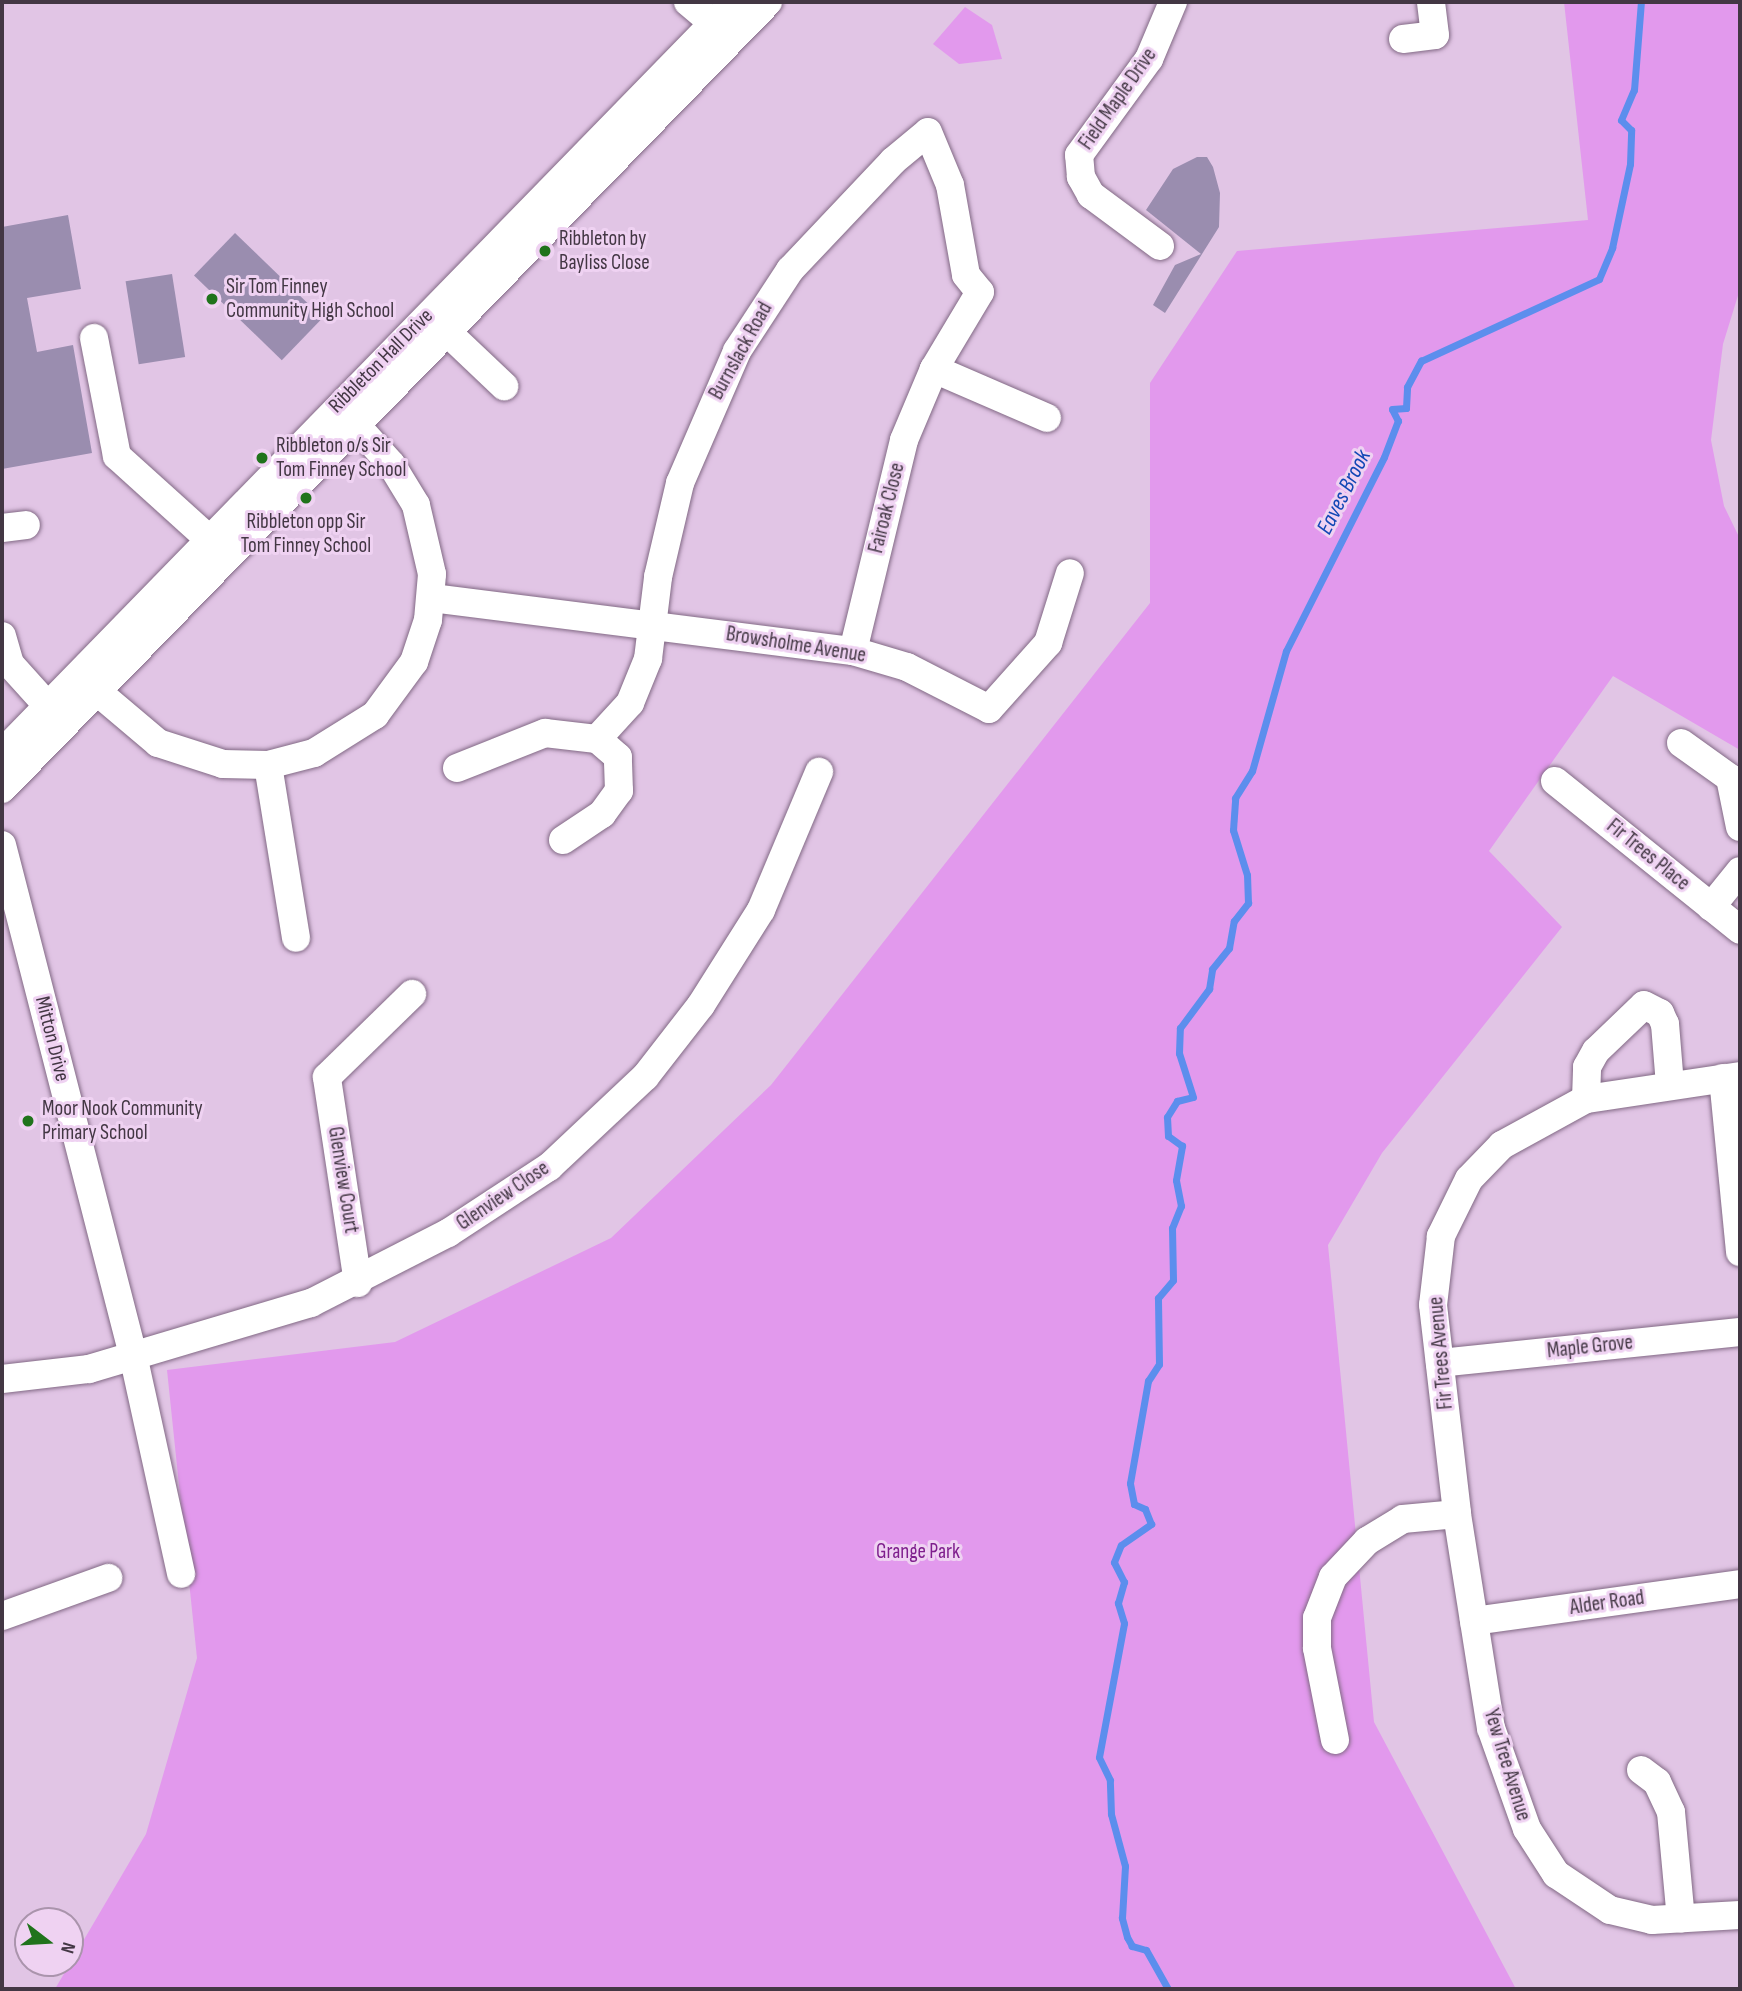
<!DOCTYPE html>
<html>
<head>
<meta charset="utf-8">
<style>
	body { margin:0 }
	#map { position:relative; width:1742px; height:1991px; overflow:hidden; background:#e1c5e5; font-family:"Sofia Sans Condensed",sans-serif }
	div>[style] { position:absolute }
	.green>* { inset:0; background:#e299ed }
	.stream>* { height:7px; margin:-3.5px; padding:0 3.5px; transform-origin:3.5px; border-radius:3.5px; background:#5c8eed }
	.building>* { inset:0; background:#9a8daf; transform-origin:0 0 }
	.roads { filter:drop-shadow(0 0 2px #826985) drop-shadow(0 0 2px #826985) }
	.minor>* { height:28px; margin:-14px; padding:0 14px; transform-origin:14px; border-radius:14px; background:#fff }
	.dots>* { width:19px; height:19px; translate:-50% -50%; box-sizing:border-box; border:4px solid #efd2f2; border-radius:50% }
	span { translate:-50% -50%; white-space:nowrap; text-align:center; line-height:1.15; -webkit-text-stroke:6px #efd2f2; paint-order:stroke }
	.street-label { font-size:21px; color:#433744 }
	.poi-label { font-size:21px; color:#433744 }
	.left { translate:0 -50%; text-align:left }
	.park-label { font-size:21px; color:#7f1f8d }
	.water-label { font-size:23px; color:#1247b5; font-style:italic }
	.frame { position:absolute; inset:0; border:4px solid #433744; pointer-events:none }
	.north { position:absolute; left:14px; top:1907px; width:70px; height:70px; box-sizing:border-box; background:#efd2f2; border:2px solid #aa94ac; border-radius:50%; rotate:107deg; font-size:19px; font-weight:700; line-height:28px; text-align:center; color:#433744 }
	.north::after { content:''; display:block; margin:auto; width:24px; height:32px; background:#20731c; clip-path:polygon(50% 0,100% 100%,50% 72%,0 100%) }
</style>
</head>
<body>
<div id="map">
	<div class="green">
		<div style="clip-path:polygon(1564px 2px,1740px 2px,1740px 289px,1723px 344px,1711px 440px,1724px 506px,1740px 539px,1740px 750px,1613px 676px,1489px 851px,1562px 927px,1382px 1153px,1328px 1245px,1374px 1722px,1516px 1989px,55px 1989px,146px 1834px,197px 1658px,167px 1370px,395px 1342px,611px 1238px,771px 1085px,1150px 603px,1150px 383px,1237px 251px,1588px 220px)"></div>
		<div style="clip-path:polygon(965px 7px,992px 25px,1002px 59px,959px 64px,933px 44px)"></div>
	</div>
	<div class="stream">
		<div style="left:1168px;top:1989px;width:45px;rotate:-119.4deg"></div>
		<div style="left:1146px;top:1950px;width:15px;rotate:-164deg"></div>
		<div style="left:1132px;top:1946px;width:10px;rotate:-119deg"></div>
		<div style="left:1127px;top:1937px;width:20px;rotate:-105deg"></div>
		<div style="left:1122px;top:1918px;width:52px;rotate:-86.7deg"></div>
		<div style="left:1125px;top:1866px;width:54px;rotate:-105.1deg"></div>
		<div style="left:1111px;top:1814px;width:34px;rotate:-92deg"></div>
		<div style="left:1110px;top:1780px;width:25px;rotate:-116deg"></div>
		<div style="left:1099px;top:1757px;width:136px;rotate:-79.4deg"></div>
		<div style="left:1124px;top:1623px;width:21px;rotate:-107deg"></div>
		<div style="left:1118px;top:1603px;width:22px;rotate:-74deg"></div>
		<div style="left:1124px;top:1582px;width:22px;rotate:-117deg"></div>
		<div style="left:1114px;top:1562px;width:18px;rotate:-68deg"></div>
		<div style="left:1121px;top:1545px;width:37px;rotate:-35deg"></div>
		<div style="left:1151px;top:1524px;width:16px;rotate:-112deg"></div>
		<div style="left:1145px;top:1509px;width:12px;rotate:-156deg"></div>
		<div style="left:1134px;top:1504px;width:21px;rotate:-101deg"></div>
		<div style="left:1130px;top:1483px;width:104px;rotate:-80deg"></div>
		<div style="left:1148px;top:1381px;width:20px;rotate:-57deg"></div>
		<div style="left:1159px;top:1364px;width:66px;rotate:-90.9deg"></div>
		<div style="left:1158px;top:1298px;width:23px;rotate:-50deg"></div>
		<div style="left:1173px;top:1280px;width:52px;rotate:-91.1deg"></div>
		<div style="left:1172px;top:1228px;width:24px;rotate:-68deg"></div>
		<div style="left:1181px;top:1206px;width:26px;rotate:-101deg"></div>
		<div style="left:1176px;top:1180px;width:35px;rotate:-80deg"></div>
		<div style="left:1182px;top:1146px;width:17px;rotate:-144deg"></div>
		<div style="left:1168px;top:1136px;width:19px;rotate:-93deg"></div>
		<div style="left:1167px;top:1117px;width:19px;rotate:-58deg"></div>
		<div style="left:1177px;top:1101px;width:16px;rotate:-14deg"></div>
		<div style="left:1193px;top:1097px;width:46px;rotate:-107.7deg"></div>
		<div style="left:1179px;top:1053px;width:25px;rotate:-88deg"></div>
		<div style="left:1180px;top:1028px;width:49px;rotate:-53.4deg"></div>
		<div style="left:1209px;top:989px;width:20px;rotate:-81deg"></div>
		<div style="left:1212px;top:969px;width:27px;rotate:-51deg"></div>
		<div style="left:1229px;top:948px;width:27px;rotate:-80deg"></div>
		<div style="left:1234px;top:921px;width:23px;rotate:-52deg"></div>
		<div style="left:1248px;top:903px;width:28px;rotate:-92deg"></div>
		<div style="left:1247px;top:875px;width:47px;rotate:-107.3deg"></div>
		<div style="left:1233px;top:830px;width:32px;rotate:-86deg"></div>
		<div style="left:1235px;top:798px;width:32px;rotate:-58deg"></div>
		<div style="left:1252px;top:771px;width:125px;rotate:-74.2deg"></div>
		<div style="left:1286px;top:651px;width:217px;rotate:-63.2deg"></div>
		<div style="left:1384px;top:457px;width:39px;rotate:-69deg"></div>
		<div style="left:1398px;top:421px;width:13px;rotate:-117deg"></div>
		<div style="left:1392px;top:409px;width:14px;rotate:-4deg"></div>
		<div style="left:1406px;top:408px;width:21px;rotate:-87deg"></div>
		<div style="left:1407px;top:387px;width:30px;rotate:-62deg"></div>
		<div style="left:1421px;top:361px;width:196px;rotate:-24.7deg"></div>
		<div style="left:1599px;top:279px;width:34px;rotate:-67deg"></div>
		<div style="left:1612px;top:248px;width:86px;rotate:-77.9deg"></div>
		<div style="left:1630px;top:164px;width:34px;rotate:-88deg"></div>
		<div style="left:1631px;top:130px;width:14px;rotate:-135deg"></div>
		<div style="left:1621px;top:120px;width:33px;rotate:-67deg"></div>
		<div style="left:1634px;top:90px;width:88px;rotate:-85.5deg"></div>
	</div>
	<div class="building">
		<div style="clip-path:polygon(1197px 157px,1207px 157px,1213px 167px,1220px 193px,1219px 227px,1165px 313px,1153px 305px,1175px 265px,1201px 254px,1146px 210px,1173px 169px)"></div>
		<div style="clip-path:polygon(68px 215px,81px 289px,27px 298px,37px 352px,73px 345px,92px 453px,2px 469px,2px 227px)"></div>
		<div style="left:235px;top:233px;width:122px;height:59px;rotate:44deg"></div>
		<div style="left:172px;top:274px;width:84px;height:47px;rotate:81deg"></div>
	</div>
	<div class="roads">
		<div class="minor">
			<div style="left:688px;top:2px;width:33px;rotate:40deg"></div>
			<div style="left:1403px;top:39px;width:32px;rotate:-7deg"></div>
			<div style="left:1435px;top:35px;width:33px;rotate:-97deg"></div>
			<div style="left:1160px;top:246px;width:86px;rotate:-143.5deg"></div>
			<div style="left:1091px;top:195px;width:21px;rotate:-119deg"></div>
			<div style="left:1081px;top:177px;width:22px;rotate:-95deg"></div>
			<div style="left:1079px;top:155px;width:119px;rotate:-53.9deg"></div>
			<div style="left:1149px;top:59px;width:62px;rotate:-67.2deg"></div>
			<div style="left:447px;top:332px;width:79px;rotate:43.5deg"></div>
			<div style="left:94px;top:338px;width:120px;rotate:79deg"></div>
			<div style="left:117px;top:456px;width:140px;rotate:42.1deg"></div>
			<div style="left:2px;top:528px;width:24px;rotate:-7deg"></div>
			<div style="left:432px;top:598px;width:424px;rotate:7.2deg"></div>
			<div style="left:853px;top:651px;width:56px;rotate:16.5deg"></div>
			<div style="left:907px;top:667px;width:92px;rotate:27.1deg"></div>
			<div style="left:989px;top:709px;width:89px;rotate:-48.2deg"></div>
			<div style="left:1048px;top:643px;width:73px;rotate:-72.6deg"></div>
			<div style="left:2px;top:636px;width:29px;rotate:74deg"></div>
			<div style="left:10px;top:664px;width:55px;rotate:47.9deg"></div>
			<div style="left:853px;top:651px;width:217px;rotate:-76.4deg"></div>
			<div style="left:904px;top:440px;width:77px;rotate:-67.1deg"></div>
			<div style="left:934px;top:369px;width:123px;rotate:23.4deg"></div>
			<div style="left:87px;top:683px;width:93px;rotate:40.2deg"></div>
			<div style="left:158px;top:743px;width:68px;rotate:17.9deg"></div>
			<div style="left:223px;top:764px;width:45px;rotate:1.3deg"></div>
			<div style="left:268px;top:765px;width:48px;rotate:-14.6deg"></div>
			<div style="left:314px;top:753px;width:72px;rotate:-31.9deg"></div>
			<div style="left:375px;top:715px;width:66px;rotate:-53.7deg"></div>
			<div style="left:414px;top:662px;width:44px;rotate:-71.6deg"></div>
			<div style="left:428px;top:620px;width:46px;rotate:-85deg"></div>
			<div style="left:432px;top:574px;width:71px;rotate:-103.1deg"></div>
			<div style="left:416px;top:505px;width:48px;rotate:-121.4deg"></div>
			<div style="left:391px;top:464px;width:66px;rotate:-131.9deg"></div>
			<div style="left:1681px;top:743px;width:60px;rotate:35.5deg"></div>
			<div style="left:1730px;top:778px;width:50px;rotate:78.5deg"></div>
			<div style="left:2px;top:753px;width:1049px;rotate:-45.73deg"></div>
			<div style="left:268px;top:765px;width:175px;rotate:80.8deg"></div>
			<div style="left:457px;top:768px;width:95px;rotate:-21.7deg"></div>
			<div style="left:545px;top:733px;width:52px;rotate:6.6deg"></div>
			<div style="left:1555px;top:781px;width:238px;rotate:38.8deg"></div>
			<div style="left:2px;top:789px;width:1098px;rotate:-45.77deg"></div>
			<div style="left:563px;top:840px;width:47px;rotate:-33.7deg"></div>
			<div style="left:602px;top:814px;width:29px;rotate:-54deg"></div>
			<div style="left:619px;top:791px;width:34px;rotate:-92deg"></div>
			<div style="left:618px;top:757px;width:28px;rotate:-139deg"></div>
			<div style="left:597px;top:739px;width:49px;rotate:-47.5deg"></div>
			<div style="left:630px;top:703px;width:48px;rotate:-67.8deg"></div>
			<div style="left:648px;top:659px;width:83px;rotate:-83deg"></div>
			<div style="left:658px;top:577px;width:97px;rotate:-76.8deg"></div>
			<div style="left:680px;top:483px;width:144px;rotate:-66.6deg"></div>
			<div style="left:737px;top:351px;width:97px;rotate:-56.8deg"></div>
			<div style="left:790px;top:270px;width:150px;rotate:-46.6deg"></div>
			<div style="left:893px;top:161px;width:45px;rotate:-39.6deg"></div>
			<div style="left:928px;top:132px;width:57px;rotate:67.5deg"></div>
			<div style="left:950px;top:185px;width:91px;rotate:79.9deg"></div>
			<div style="left:966px;top:275px;width:22px;rotate:51deg"></div>
			<div style="left:980px;top:292px;width:90px;rotate:120.9deg"></div>
			<div style="left:2px;top:845px;width:527px;rotate:75.59deg"></div>
			<div style="left:133px;top:1355px;width:224px;rotate:77.6deg"></div>
			<div style="left:1711px;top:907px;width:46px;rotate:-51.1deg"></div>
			<div style="left:1740px;top:1076px;width:156px;rotate:171.5deg"></div>
			<div style="left:1586px;top:1099px;width:96px;rotate:151.3deg"></div>
			<div style="left:1502px;top:1145px;width:47px;rotate:134.1deg"></div>
			<div style="left:1469px;top:1179px;width:64px;rotate:116.2deg"></div>
			<div style="left:1441px;top:1236px;width:69px;rotate:96.6deg"></div>
			<div style="left:1433px;top:1305px;width:210px;rotate:83.4deg"></div>
			<div style="left:1457px;top:1514px;width:217px;rotate:81deg"></div>
			<div style="left:1491px;top:1728px;width:107px;rotate:70.4deg"></div>
			<div style="left:1527px;top:1829px;width:54px;rotate:57.2deg"></div>
			<div style="left:1556px;top:1874px;width:65px;rotate:33.7deg"></div>
			<div style="left:1610px;top:1910px;width:43px;rotate:13.4deg"></div>
			<div style="left:1652px;top:1920px;width:88px;rotate:-3.3deg"></div>
			<div style="left:1723px;top:1078px;width:175px;rotate:84.4deg"></div>
			<div style="left:1586px;top:1099px;width:32px;rotate:-88deg"></div>
			<div style="left:1587px;top:1067px;width:18px;rotate:-61deg"></div>
			<div style="left:1596px;top:1051px;width:66px;rotate:-43.8deg"></div>
			<div style="left:1644px;top:1005px;width:18px;rotate:27deg"></div>
			<div style="left:1660px;top:1013px;width:12px;rotate:66deg"></div>
			<div style="left:1665px;top:1024px;width:61px;rotate:85.3deg"></div>
			<div style="left:358px;top:1283px;width:208px;rotate:-98.6deg"></div>
			<div style="left:327px;top:1077px;width:119px;rotate:-44.3deg"></div>
			<div style="left:1440px;top:1363px;width:302px;rotate:-5.9deg"></div>
			<div style="left:2px;top:1379px;width:88px;rotate:-6.6deg"></div>
			<div style="left:89px;top:1369px;width:232px;rotate:-16.6deg"></div>
			<div style="left:311px;top:1303px;width:154px;rotate:-27.1deg"></div>
			<div style="left:448px;top:1233px;width:121px;rotate:-33.2deg"></div>
			<div style="left:549px;top:1167px;width:132px;rotate:-43.2deg"></div>
			<div style="left:645px;top:1077px;width:91px;rotate:-52.1deg"></div>
			<div style="left:701px;top:1005px;width:112px;rotate:-57.7deg"></div>
			<div style="left:761px;top:910px;width:150px;rotate:-67.2deg"></div>
			<div style="left:2px;top:1616px;width:113px;rotate:-19.7deg"></div>
			<div style="left:1474px;top:1621px;width:269px;rotate:-7.9deg"></div>
			<div style="left:1335px;top:1740px;width:94px;rotate:-101.1deg"></div>
			<div style="left:1317px;top:1648px;width:30px;rotate:-90deg"></div>
			<div style="left:1317px;top:1618px;width:44px;rotate:-68.7deg"></div>
			<div style="left:1333px;top:1577px;width:50px;rotate:-46.6deg"></div>
			<div style="left:1367px;top:1541px;width:42px;rotate:-31.4deg"></div>
			<div style="left:1403px;top:1519px;width:54px;rotate:-5.3deg"></div>
			<div style="left:1641px;top:1770px;width:20px;rotate:37deg"></div>
			<div style="left:1657px;top:1782px;width:33px;rotate:65deg"></div>
			<div style="left:1671px;top:1812px;width:107px;rotate:84.7deg"></div>
		</div>
	</div>
	<div class="dots">
		<div style="left:545px;top:251px;background:#20731c"></div>
		<div style="left:212px;top:299px;background:#20731c"></div>
		<div style="left:262px;top:458px;background:#20731c"></div>
		<div style="left:306px;top:498px;background:#20731c"></div>
		<div style="left:28px;top:1121px;background:#20731c"></div>
	</div>
	<div class="street-label">
		<span style="left:1118px;top:99px;rotate:-55deg">Field Maple Drive</span>
		<span style="left:741px;top:351px;rotate:-61deg">Burnslack Road</span>
		<span style="left:381px;top:361px;rotate:-45deg">Ribbleton Hall Drive</span>
		<span style="left:887px;top:508px;rotate:-76deg">Fairoak Close</span>
		<span style="left:796px;top:645px;rotate:9deg">Browsholme Avenue</span>
		<span style="left:1648px;top:855px;rotate:39deg">Fir Trees Place</span>
		<span style="left:52px;top:1039px;rotate:76deg">Mitton Drive</span>
		<span style="left:343px;top:1180px;rotate:81deg">Glenview Court</span>
		<span style="left:503px;top:1196px;rotate:-34deg">Glenview Close</span>
		<span style="left:1590px;top:1347px;rotate:-6deg">Maple Grove</span>
		<span style="left:1441px;top:1353px;rotate:-95deg">Fir Trees Avenue</span>
		<span style="left:1607px;top:1603px;rotate:-8deg">Alder Road</span>
		<span style="left:1507px;top:1765px;rotate:73deg">Yew Tree Avenue</span>
	</div>
	<div class="poi-label">
		<span class="left" style="left:559px;top:251px">Ribbleton by<br>Bayliss Close</span>
		<span class="left" style="left:226px;top:299px">Sir Tom Finney<br>Community High School</span>
		<span class="left" style="left:276px;top:458px">Ribbleton o/s Sir<br>Tom Finney School</span>
		<span style="left:306px;top:534px">Ribbleton opp Sir<br>Tom Finney School</span>
		<span class="left" style="left:42px;top:1121px">Moor Nook Community<br>Primary School</span>
	</div>
	<div class="park-label">
		<span style="left:918px;top:1552px">Grange Park</span>
	</div>
	<div class="water-label">
		<span style="left:1344px;top:492px;rotate:-63deg">Eaves Brook</span>
	</div>
	<div class="frame"></div>
	<div class="north">N</div>
</div>
</body>
</html>
